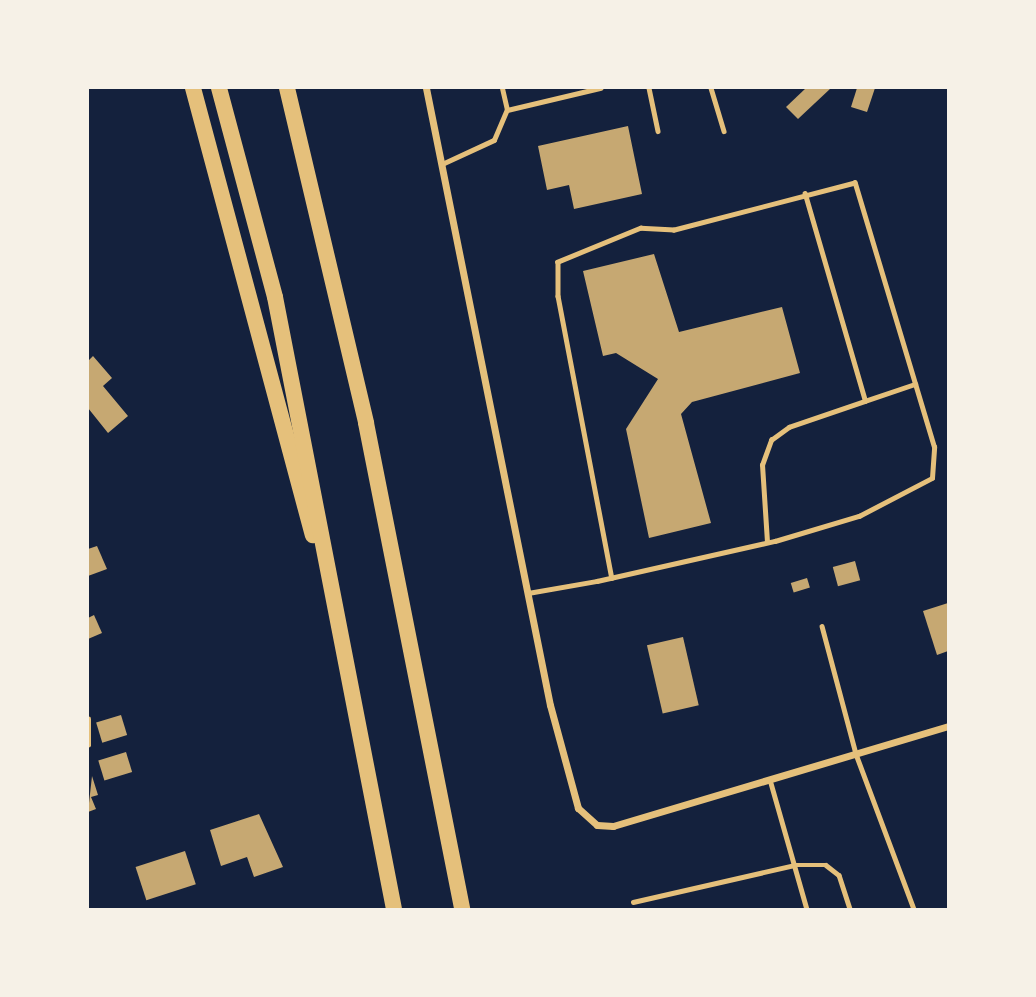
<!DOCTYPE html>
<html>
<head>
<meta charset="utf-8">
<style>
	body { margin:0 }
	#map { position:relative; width:1036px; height:997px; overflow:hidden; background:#14213d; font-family:"Exo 2",sans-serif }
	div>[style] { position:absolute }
	.building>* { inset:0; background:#c6a872; transform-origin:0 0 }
	.service>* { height:4.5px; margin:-2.25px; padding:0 2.25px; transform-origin:2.25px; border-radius:2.25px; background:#e5c07b }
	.minor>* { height:7px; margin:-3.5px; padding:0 3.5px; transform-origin:3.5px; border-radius:3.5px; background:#e5c07b }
	.motorway>* { height:16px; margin:-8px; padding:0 8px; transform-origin:8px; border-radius:8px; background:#e5c07b }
	span { translate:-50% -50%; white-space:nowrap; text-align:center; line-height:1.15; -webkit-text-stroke:7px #f6f1e7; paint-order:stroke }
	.frame { position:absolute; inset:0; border:89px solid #f6f1e7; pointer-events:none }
</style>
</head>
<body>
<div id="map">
	<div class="building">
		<div style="clip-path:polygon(806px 88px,831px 88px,798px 119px,786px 107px)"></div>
		<div style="clip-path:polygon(857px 88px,875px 88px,867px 112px,851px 107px)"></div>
		<div style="clip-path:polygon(628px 126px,642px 194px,574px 209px,569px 185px,547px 190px,538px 146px)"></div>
		<div style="clip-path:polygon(654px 254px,679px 332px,782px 307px,800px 373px,692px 402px,681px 414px,711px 523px,649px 538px,626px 429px,658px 379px,616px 353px,603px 356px,583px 271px)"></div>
		<div style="clip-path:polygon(93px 356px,112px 378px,103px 386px,128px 416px,108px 433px,88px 408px,88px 361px)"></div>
		<div style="clip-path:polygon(97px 546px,107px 569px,88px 576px,88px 549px)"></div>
		<div style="left:855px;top:561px;width:20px;height:23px;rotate:75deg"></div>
		<div style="left:807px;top:578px;width:10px;height:17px;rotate:73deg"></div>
		<div style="clip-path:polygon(948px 603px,948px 651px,937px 655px,923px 611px)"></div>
		<div style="clip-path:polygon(94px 615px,102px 633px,88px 639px,88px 618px)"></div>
		<div style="left:683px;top:637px;width:70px;height:37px;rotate:77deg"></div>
		<div style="left:121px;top:715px;width:21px;height:26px;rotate:73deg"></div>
		<div style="left:126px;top:752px;width:21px;height:29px;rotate:73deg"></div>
		<div style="clip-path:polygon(92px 776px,98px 795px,91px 797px,96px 809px,88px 812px)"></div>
		<div style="clip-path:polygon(259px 814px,283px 867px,254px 877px,247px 857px,221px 866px,210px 830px)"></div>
		<div style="left:185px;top:851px;width:35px;height:52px;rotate:72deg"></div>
	</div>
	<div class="service">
		<div style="left:649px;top:88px;width:44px;rotate:78.2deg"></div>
		<div style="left:711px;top:88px;width:45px;rotate:73.2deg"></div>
		<div style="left:507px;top:110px;width:96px;rotate:-13.3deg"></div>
		<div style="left:442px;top:164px;width:57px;rotate:-24.8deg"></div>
		<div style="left:494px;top:140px;width:33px;rotate:-67deg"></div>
		<div style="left:507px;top:110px;width:23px;rotate:-103deg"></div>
		<div style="left:865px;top:401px;width:53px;rotate:-18.8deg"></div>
		<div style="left:767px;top:542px;width:77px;rotate:-93.7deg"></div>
		<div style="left:762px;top:465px;width:27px;rotate:-70deg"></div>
		<div style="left:771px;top:440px;width:22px;rotate:-36deg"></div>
		<div style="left:789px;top:427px;width:80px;rotate:-18.9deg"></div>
		<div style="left:865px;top:401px;width:216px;rotate:-106.2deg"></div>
		<div style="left:528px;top:593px;width:70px;rotate:-9.9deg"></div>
		<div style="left:597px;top:581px;width:182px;rotate:-12.7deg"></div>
		<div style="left:775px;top:541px;width:88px;rotate:-16.6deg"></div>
		<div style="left:859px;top:516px;width:82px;rotate:-27.5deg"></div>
		<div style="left:932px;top:478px;width:31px;rotate:-86deg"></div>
		<div style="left:934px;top:447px;width:276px;rotate:-106.7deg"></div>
		<div style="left:855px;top:183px;width:187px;rotate:165.4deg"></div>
		<div style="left:674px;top:230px;width:33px;rotate:-177deg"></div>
		<div style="left:641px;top:228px;width:90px;rotate:157.7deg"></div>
		<div style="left:558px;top:262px;width:34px;rotate:90deg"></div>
		<div style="left:558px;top:296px;width:287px;rotate:79.2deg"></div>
		<div style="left:822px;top:626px;width:132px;rotate:75.1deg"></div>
		<div style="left:856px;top:754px;width:165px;rotate:69.5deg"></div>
		<div style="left:88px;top:745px;width:26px;rotate:-90deg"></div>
		<div style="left:771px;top:783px;width:131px;rotate:74.1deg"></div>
		<div style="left:633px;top:902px;width:166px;rotate:-12.9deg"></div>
		<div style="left:795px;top:865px;width:31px"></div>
		<div style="left:826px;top:865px;width:16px;rotate:38deg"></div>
		<div style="left:839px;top:875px;width:36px;rotate:72deg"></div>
	</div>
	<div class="minor">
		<div style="left:426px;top:88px;width:629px;rotate:78.64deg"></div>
		<div style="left:550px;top:705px;width:107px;rotate:74.8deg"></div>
		<div style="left:578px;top:808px;width:25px;rotate:42deg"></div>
		<div style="left:597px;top:825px;width:16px;rotate:4deg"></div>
		<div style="left:613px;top:826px;width:350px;rotate:-16.6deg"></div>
	</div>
	<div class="motorway">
		<div style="left:193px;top:88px;width:463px;rotate:75deg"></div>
		<div style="left:219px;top:88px;width:216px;rotate:75deg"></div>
		<div style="left:275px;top:297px;width:623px;rotate:79deg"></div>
		<div style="left:287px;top:88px;width:344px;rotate:76.7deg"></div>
		<div style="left:366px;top:423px;width:495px;rotate:78.8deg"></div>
	</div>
	<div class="frame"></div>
</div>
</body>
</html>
